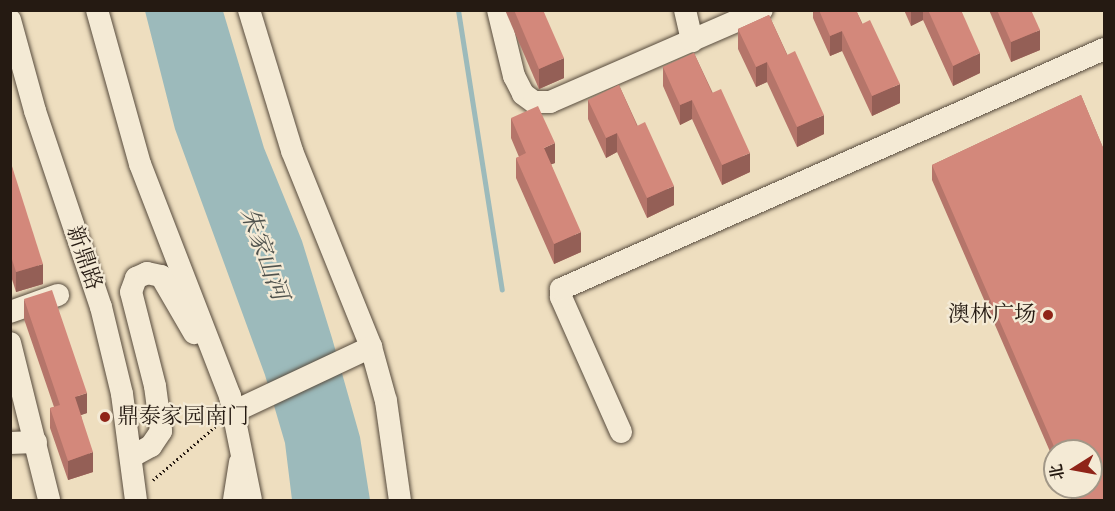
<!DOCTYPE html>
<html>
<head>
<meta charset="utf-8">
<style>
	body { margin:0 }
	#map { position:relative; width:1115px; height:511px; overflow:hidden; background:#eedebf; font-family:"IM FELL French Canon","Noto Serif SC",serif }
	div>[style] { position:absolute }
	.water>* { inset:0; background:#9cbabb }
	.stream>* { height:5px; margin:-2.5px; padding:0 2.5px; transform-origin:2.5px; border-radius:2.5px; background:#9cbabb }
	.path>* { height:3px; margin-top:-1.5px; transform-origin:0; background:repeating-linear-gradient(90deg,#251a12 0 1.5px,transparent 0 4.5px) }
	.roads { filter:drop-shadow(0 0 2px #574b3d) drop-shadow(0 0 2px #574b3d) }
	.minor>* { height:22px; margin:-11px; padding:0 11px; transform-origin:11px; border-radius:11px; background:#f4ead5 }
	.wall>* { inset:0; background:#b5756a }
	.shaded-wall>* { inset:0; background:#945f56 }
	.building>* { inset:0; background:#d3887b }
	.dots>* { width:16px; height:16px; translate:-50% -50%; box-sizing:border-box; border:3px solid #f4ead5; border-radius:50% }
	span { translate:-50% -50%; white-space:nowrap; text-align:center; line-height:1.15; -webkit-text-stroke:4.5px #f4ead5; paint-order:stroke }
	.street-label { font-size:22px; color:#251a12 }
	.poi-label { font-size:22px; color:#251a12 }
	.right { translate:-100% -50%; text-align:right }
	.left { translate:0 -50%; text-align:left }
	.water-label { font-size:24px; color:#4f524d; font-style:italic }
	.frame { position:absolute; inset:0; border:12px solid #251a12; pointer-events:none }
	.north { position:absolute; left:1043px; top:439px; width:60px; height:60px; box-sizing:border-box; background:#f4ead5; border:2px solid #a19787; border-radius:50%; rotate:259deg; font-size:16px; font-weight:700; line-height:24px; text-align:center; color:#251a12 }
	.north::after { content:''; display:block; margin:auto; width:21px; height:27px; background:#8f2418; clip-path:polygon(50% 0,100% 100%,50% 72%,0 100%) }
</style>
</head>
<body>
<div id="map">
	<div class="water">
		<div style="clip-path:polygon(145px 11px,223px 11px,264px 148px,302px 241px,332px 338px,360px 437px,370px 500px,292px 500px,285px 443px,265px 375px,175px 129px)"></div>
	</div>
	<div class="stream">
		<div style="left:458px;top:10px;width:283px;rotate:81.1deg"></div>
	</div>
	<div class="path">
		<div style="left:153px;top:480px;width:83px;rotate:-40.6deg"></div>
	</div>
	<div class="roads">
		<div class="minor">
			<div style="left:97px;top:10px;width:160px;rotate:74.4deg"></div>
			<div style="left:140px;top:164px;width:249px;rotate:68.8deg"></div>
			<div style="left:230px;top:396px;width:106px;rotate:78.6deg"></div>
			<div style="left:249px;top:10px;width:147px;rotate:73deg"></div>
			<div style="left:292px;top:151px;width:211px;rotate:68deg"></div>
			<div style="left:371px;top:347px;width:56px;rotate:74.5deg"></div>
			<div style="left:386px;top:401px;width:100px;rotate:82deg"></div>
			<div style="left:498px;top:10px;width:68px;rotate:76.4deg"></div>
			<div style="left:514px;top:76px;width:20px;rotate:63deg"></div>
			<div style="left:523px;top:94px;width:14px;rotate:36deg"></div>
			<div style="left:534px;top:102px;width:16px"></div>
			<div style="left:550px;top:102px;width:231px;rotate:-23.5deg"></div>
			<div style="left:685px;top:10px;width:32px;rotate:77deg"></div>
			<div style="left:10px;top:20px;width:94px;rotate:74.6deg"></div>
			<div style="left:35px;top:111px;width:207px;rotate:71.4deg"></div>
			<div style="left:101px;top:307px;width:89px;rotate:76.4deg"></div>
			<div style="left:122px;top:394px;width:107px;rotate:82.5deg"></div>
			<div style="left:10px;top:312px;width:51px;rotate:-19.5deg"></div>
			<div style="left:10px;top:343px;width:162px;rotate:76deg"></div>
			<div style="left:233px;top:412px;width:153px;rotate:-25.2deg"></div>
			<div style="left:621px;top:432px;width:148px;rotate:-114deg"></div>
			<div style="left:561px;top:297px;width:8px;rotate:-90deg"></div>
			<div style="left:561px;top:289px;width:594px;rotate:-23.84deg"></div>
			<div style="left:10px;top:443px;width:26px;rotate:-2deg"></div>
			<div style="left:131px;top:457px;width:23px;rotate:-29deg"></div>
			<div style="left:151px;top:446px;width:18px;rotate:-56deg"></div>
			<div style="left:161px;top:431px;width:45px;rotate:-97.6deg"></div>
			<div style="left:155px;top:386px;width:97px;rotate:-104.3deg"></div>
			<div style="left:131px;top:292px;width:15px;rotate:-70deg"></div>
			<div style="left:136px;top:278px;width:12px;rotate:-24deg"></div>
			<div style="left:147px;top:273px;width:14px;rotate:12deg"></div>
			<div style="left:161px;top:276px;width:66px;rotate:59.9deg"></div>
			<div style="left:234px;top:500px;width:38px;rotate:-81deg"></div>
		</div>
	</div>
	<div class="wall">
		<div style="clip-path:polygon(505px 10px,543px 10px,564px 78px,539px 89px)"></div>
		<div style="clip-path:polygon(813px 10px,856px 10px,900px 103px,872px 116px,842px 51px,830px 56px,813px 18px)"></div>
		<div style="clip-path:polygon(904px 10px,961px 10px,980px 73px,953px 86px,923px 20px,911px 26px)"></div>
		<div style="clip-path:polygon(989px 10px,1031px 10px,1040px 50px,1011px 62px)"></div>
		<div style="clip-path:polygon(769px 15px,824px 134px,797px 147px,767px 82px,756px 87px,738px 49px,738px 29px)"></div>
		<div style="clip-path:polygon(694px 53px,750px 172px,722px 185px,692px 119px,680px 125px,663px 86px,663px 67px)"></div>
		<div style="clip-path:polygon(619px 85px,674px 205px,647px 218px,617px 152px,606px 158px,588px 119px,588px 100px)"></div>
		<div style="clip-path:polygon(1081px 95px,1104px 150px,1104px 501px,1072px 501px,1066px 487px,1091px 487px,1091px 451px,1055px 451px,1055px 463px,932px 180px,932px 165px)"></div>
		<div style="clip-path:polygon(511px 118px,555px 163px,551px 164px,581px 252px,554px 264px,516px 178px,516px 158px,519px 157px,511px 138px)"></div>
		<div style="clip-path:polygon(10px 160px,43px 284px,16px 292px,10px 273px)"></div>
		<div style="clip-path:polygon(24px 299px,87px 413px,81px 415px,93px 472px,68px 480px,50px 428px,50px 408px,54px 407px,24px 319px)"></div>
	</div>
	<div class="shaded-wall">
		<div style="clip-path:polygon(911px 10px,923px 10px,923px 20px,911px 26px)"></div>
		<div style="clip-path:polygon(1040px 30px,1040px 50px,1011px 62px,1011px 42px)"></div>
		<div style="clip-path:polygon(842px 31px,842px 51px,830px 56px,830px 36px)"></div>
		<div style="clip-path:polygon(980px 53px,980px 73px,953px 86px,953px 66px)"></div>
		<div style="clip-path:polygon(564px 58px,564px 78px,539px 89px,539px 69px)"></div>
		<div style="clip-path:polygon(767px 62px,767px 82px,756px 87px,756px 67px)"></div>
		<div style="clip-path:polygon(900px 84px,900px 103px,872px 116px,872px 96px)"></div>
		<div style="clip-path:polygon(692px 100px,692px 119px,680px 125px,680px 105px)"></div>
		<div style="clip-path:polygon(824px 115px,824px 134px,797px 147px,797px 127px)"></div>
		<div style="clip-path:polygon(617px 133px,617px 152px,606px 158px,606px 138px)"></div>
		<div style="clip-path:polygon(555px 143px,555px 163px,544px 167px,544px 148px)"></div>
		<div style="clip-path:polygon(750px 153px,750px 172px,722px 185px,722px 165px)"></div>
		<div style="clip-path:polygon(674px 186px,674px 205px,647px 218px,647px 198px)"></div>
		<div style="clip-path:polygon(581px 232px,581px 252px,554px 264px,554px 244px)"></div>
		<div style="clip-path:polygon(43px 264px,43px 284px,16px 292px,16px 272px)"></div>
		<div style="clip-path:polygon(87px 393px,87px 413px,75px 417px,75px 397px)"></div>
		<div style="clip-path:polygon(93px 452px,93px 472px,68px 480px,68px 461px)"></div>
	</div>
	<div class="building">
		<div style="clip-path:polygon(514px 10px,543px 10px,564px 58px,539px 69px)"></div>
		<div style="clip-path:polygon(819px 10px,856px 10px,862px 24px,870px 20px,900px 84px,872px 96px,842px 31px,830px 36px)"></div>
		<div style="clip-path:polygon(928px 10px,961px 10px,980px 53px,953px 66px)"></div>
		<div style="clip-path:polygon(997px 10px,1031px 10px,1040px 30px,1011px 42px)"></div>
		<div style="clip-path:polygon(769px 15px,787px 55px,795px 51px,824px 115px,797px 127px,767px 62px,756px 67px,738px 29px)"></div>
		<div style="clip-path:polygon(694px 53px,712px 93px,721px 89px,750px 153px,722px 165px,692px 100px,680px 105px,663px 67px)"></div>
		<div style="clip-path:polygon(619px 85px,637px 126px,645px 122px,674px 186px,647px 198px,617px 133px,606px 138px,588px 100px)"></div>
		<div style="clip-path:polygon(1081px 95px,1104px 150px,1104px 501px,1078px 501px,1072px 487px,1091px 487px,1091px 451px,1056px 451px,932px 165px)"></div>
		<div style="clip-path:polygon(538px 106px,555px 143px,544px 148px,581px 232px,554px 244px,516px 158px,526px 153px,511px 118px)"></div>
		<div style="clip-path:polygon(10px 160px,43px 264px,16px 272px,10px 253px)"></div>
		<div style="clip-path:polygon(52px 290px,87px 393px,75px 397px,93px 452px,68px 461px,50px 408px,60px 405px,24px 299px)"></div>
	</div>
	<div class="dots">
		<div style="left:1048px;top:315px;background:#8f2418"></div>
		<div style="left:105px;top:417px;background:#8f2418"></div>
	</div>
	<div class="street-label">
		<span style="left:84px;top:258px;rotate:71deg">新鼎路</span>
	</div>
	<div class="poi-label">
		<span class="right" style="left:1036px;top:315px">澳林广场</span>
		<span class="left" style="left:117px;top:417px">鼎泰家园南门</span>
	</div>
	<div class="water-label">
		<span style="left:264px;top:254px;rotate:70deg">朱家山河</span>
	</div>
	<div class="frame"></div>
	<div class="north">北</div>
</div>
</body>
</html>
